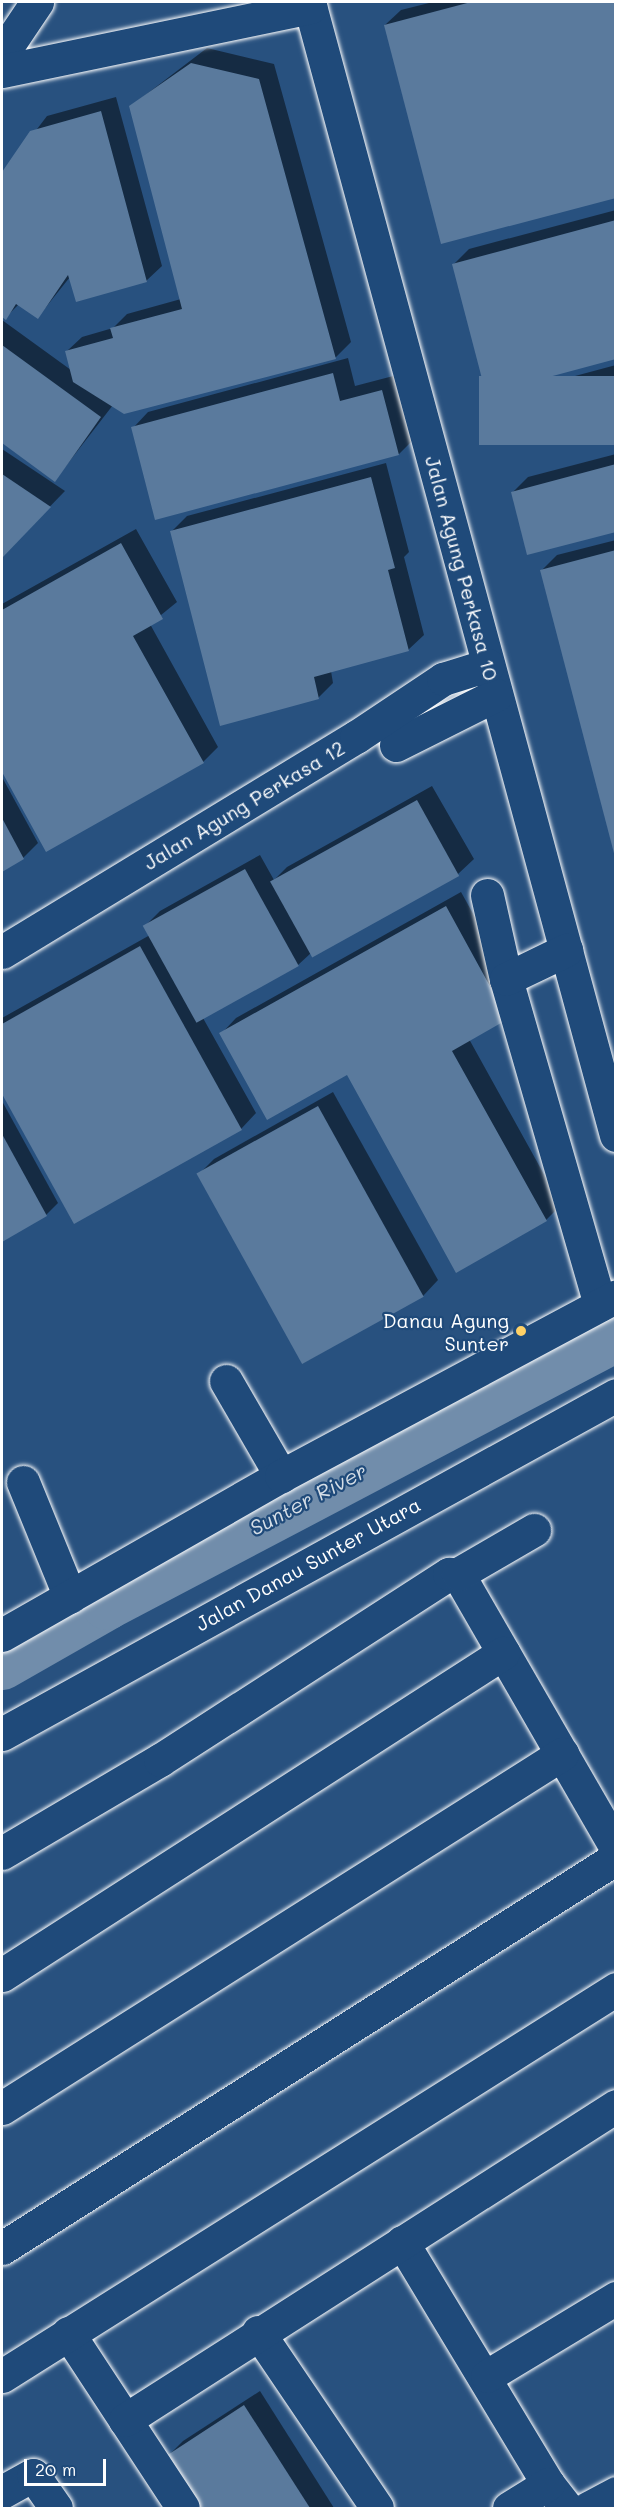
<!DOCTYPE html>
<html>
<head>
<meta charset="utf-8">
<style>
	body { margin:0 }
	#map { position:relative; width:617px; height:2510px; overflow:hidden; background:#28517f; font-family:Mali,sans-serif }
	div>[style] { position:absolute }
	.shadow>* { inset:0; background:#0007 }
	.river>* { height:50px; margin:-25px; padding:0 25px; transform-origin:25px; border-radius:25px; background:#718dab }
	.building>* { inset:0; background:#5a7a9d; transform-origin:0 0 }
	.roads { filter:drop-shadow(0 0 2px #fff) drop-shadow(0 0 2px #fff) }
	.minor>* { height:33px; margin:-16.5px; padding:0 16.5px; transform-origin:16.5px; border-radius:16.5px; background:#1f4a7a }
	.major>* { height:33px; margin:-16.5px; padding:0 16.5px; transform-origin:16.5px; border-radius:16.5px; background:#1f4a7a }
	.dots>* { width:16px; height:16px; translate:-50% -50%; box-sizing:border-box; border:3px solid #1f4a7a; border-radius:50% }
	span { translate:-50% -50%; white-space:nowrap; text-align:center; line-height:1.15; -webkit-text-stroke:4.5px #1f4a7a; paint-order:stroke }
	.street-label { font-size:20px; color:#fff }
	.poi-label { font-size:20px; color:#fff }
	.right { translate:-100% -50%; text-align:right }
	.water-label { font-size:21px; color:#d4dde6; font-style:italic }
	.frame { position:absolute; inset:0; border:3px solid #fff; pointer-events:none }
	.scale { position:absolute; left:24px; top:2459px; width:82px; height:27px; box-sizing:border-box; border:3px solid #fff; border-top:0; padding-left:8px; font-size:18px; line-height:21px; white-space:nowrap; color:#fff; -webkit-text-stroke:4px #1f4a7a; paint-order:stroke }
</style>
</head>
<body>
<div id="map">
	<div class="shadow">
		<div style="clip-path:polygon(433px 2px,616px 2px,616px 196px,385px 25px,401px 10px)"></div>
		<div style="clip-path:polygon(207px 48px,274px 64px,351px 342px,336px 357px,113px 405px,55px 480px,2px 442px,2px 320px,71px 370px,66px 352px,82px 337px,113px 328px,127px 314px,181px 299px,131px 106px)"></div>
		<div style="clip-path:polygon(116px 97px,162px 266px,146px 281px,70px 277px,38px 317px,19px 304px,5px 318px,2px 315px,2px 175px,47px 116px)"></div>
		<div style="clip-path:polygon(616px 210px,616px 358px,454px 264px,469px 249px)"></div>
		<div style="clip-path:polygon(348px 358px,355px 386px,397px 375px,414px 439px,399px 454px,133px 428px,148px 412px)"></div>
		<div style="clip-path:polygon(616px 365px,616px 443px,486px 411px,501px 396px)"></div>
		<div style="clip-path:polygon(2px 449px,65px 491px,2px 556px)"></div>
		<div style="clip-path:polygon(616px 454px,616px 530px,513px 492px,528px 477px)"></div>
		<div style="clip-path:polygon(386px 463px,409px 552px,404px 557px,424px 635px,408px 650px,331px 671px,333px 683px,318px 698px,172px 531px,187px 516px)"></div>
		<div style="clip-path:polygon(136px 529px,177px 602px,150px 624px,218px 747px,203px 762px,47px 850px,2px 769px,2px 604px)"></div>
		<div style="clip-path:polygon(616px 540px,616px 854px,542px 570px,557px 555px)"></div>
		<div style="clip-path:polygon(2px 777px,38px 843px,23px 858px,2px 870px)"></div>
		<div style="clip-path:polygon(432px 786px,474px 859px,458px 874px,313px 956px,311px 953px,298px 965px,203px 1018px,256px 1113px,241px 1129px,74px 1222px,2px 1090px,2px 1018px,150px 935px,145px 926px,160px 911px,260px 855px,274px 880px,287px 867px)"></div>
		<div style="clip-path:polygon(461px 892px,523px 1003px,469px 1039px,561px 1205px,546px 1220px,347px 1073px,221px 1034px,236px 1018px)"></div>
		<div style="clip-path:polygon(333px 1092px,438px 1280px,423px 1296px,303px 1363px,199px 1174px,214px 1159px)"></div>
		<div style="clip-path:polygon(2px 1101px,58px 1203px,46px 1215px,2px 1240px)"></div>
		<div style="clip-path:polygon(260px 2391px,334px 2508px,201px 2508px,168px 2456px,183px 2441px)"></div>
	</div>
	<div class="river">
		<div style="left:2px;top:1665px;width:121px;rotate:-29.7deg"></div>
		<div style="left:107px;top:1605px;width:575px;rotate:-27.77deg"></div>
	</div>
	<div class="building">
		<div style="clip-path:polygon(471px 2px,616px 2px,616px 198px,441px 244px,384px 25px)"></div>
		<div style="clip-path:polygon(191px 63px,259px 79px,336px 359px,124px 414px,73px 382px,65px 351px,113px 338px,110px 328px,182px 309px,129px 106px)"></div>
		<div style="clip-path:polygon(101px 111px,147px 282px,76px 302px,68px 275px,38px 319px,16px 304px,6px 320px,2px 317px,2px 172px,30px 131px)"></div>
		<div style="clip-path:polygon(616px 220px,616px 359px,486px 394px,452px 264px)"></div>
		<div style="clip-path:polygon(2px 345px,101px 417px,55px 482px,2px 443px)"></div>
		<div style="clip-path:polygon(333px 373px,340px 401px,382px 390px,399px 455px,155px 520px,131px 427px)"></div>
		<div style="left:616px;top:376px;width:69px;height:137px;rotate:90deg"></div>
		<div style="clip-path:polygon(616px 464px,616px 532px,527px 555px,511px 492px)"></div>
		<div style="clip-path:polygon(2px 474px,51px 507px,2px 558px)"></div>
		<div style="clip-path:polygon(371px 477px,395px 568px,388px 570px,409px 651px,314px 677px,319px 699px,220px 726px,170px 531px)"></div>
		<div style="clip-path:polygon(121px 543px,163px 619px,133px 636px,204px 763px,46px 852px,2px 772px,2px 610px)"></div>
		<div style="clip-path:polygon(616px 550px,616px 857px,615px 857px,540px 570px)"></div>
		<div style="left:417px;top:800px;width:87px;height:168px;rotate:61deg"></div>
		<div style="clip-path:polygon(2px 818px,24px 859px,2px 872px)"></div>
		<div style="left:245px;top:869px;width:111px;height:117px;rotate:61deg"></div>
		<div style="clip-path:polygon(446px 906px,508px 1019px,452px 1051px,547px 1221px,456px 1273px,347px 1075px,267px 1120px,219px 1033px)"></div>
		<div style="clip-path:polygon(140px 946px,242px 1130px,74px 1224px,2px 1094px,2px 1024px)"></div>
		<div style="left:318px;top:1106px;width:218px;height:139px;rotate:61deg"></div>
		<div style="clip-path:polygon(2px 1134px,47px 1216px,2px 1242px)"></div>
		<div style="clip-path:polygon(244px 2405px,310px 2508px,199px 2508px,166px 2456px)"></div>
	</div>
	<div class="roads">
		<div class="minor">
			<div style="left:309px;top:2px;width:1174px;rotate:74.84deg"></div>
			<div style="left:2px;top:54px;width:63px;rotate:-56.1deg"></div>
			<div style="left:2px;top:71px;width:315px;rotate:-11.7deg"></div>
			<div style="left:396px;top:745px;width:112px;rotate:-26.6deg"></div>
			<div style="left:487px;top:895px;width:86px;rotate:77.3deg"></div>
			<div style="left:506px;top:979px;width:339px;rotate:73.9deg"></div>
			<div style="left:2px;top:952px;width:414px;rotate:-31.3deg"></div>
			<div style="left:356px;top:737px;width:105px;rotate:-33.7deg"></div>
			<div style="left:443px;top:679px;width:47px;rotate:-17.3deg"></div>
			<div style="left:506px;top:979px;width:67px;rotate:-25.8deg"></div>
			<div style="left:226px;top:1381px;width:110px;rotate:59.9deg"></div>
			<div style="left:23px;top:1482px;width:124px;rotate:67.8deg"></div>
			<div style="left:458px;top:1574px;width:316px;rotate:60deg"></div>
			<div style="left:2px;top:1853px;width:183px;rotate:-30.5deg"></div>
			<div style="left:160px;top:1760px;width:344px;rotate:-32.8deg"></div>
			<div style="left:449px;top:1574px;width:9px"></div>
			<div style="left:458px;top:1574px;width:88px;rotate:-30.1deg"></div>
			<div style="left:2px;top:1975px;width:596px;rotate:-32.73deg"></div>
			<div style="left:2px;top:2108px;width:663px;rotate:-32.3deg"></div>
			<div style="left:402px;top:2242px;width:283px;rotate:58.9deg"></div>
			<div style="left:548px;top:2484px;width:31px;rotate:52deg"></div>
			<div style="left:2px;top:2248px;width:727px;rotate:-32.42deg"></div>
			<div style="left:258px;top:2332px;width:212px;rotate:55.9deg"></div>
			<div style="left:68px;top:2333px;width:209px;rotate:56.7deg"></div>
			<div style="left:2px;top:2376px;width:726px;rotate:-32.22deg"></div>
			<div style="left:487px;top:2376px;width:151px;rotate:-31.2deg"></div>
			<div style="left:125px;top:2420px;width:583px;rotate:-32.6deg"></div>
			<div style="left:2px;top:2492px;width:35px;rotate:-29deg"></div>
			<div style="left:33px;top:2475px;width:40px;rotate:55.1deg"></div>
			<div style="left:509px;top:2508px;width:46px;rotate:-31.6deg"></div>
			<div style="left:588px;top:2508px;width:32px;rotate:-28deg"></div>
		</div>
		<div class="major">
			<div style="left:2px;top:1635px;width:321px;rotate:-29.7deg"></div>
			<div style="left:281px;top:1476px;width:380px;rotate:-28.2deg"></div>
			<div style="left:2px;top:1734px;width:701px;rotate:-28.9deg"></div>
		</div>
	</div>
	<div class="dots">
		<div style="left:521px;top:1331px;background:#ffd166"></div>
	</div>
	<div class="street-label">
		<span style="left:462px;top:568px;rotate:75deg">Jalan Agung Perkasa 10</span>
		<span style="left:244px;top:805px;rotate:-31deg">Jalan Agung Perkasa 12</span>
		<span style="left:308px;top:1564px;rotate:-29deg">Jalan Danau Sunter Utara</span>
	</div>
	<div class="poi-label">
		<span class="right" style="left:509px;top:1332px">Danau Agung<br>Sunter</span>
	</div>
	<div class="water-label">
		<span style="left:308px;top:1499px;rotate:-28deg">Sunter River</span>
	</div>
	<div class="frame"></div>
	<div class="scale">20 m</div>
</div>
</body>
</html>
